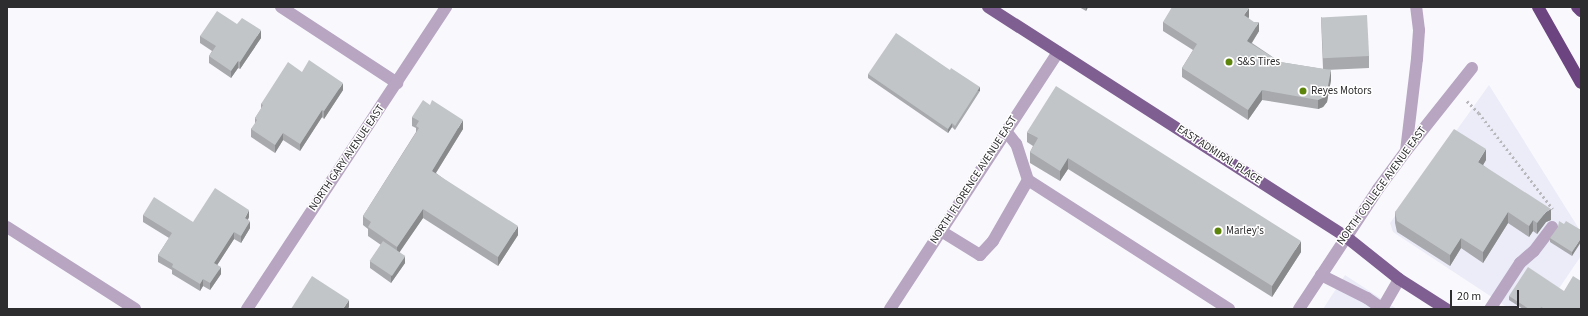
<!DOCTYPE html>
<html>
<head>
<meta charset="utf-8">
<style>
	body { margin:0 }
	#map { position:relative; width:1588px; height:316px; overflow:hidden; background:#f9f9fd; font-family:"Source Sans 3",sans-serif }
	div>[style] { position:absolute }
	.built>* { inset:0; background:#ebecf8 }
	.path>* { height:2.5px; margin-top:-1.25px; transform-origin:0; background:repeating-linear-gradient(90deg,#b9b9bd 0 2px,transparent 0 5px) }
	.minor>* { height:12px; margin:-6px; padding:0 6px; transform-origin:6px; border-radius:6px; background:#b7a5c2 }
	.major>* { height:12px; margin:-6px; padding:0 6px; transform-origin:6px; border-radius:6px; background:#7f5e92 }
	.highway>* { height:12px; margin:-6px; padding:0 6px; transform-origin:6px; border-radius:6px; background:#6b4480 }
	.wall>* { inset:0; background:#a7a9ac }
	.shaded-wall>* { inset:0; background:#888a8c; transform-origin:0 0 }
	.building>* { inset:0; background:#c2c5c8; transform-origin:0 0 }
	.dots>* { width:11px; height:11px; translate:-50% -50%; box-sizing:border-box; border:2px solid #fff; border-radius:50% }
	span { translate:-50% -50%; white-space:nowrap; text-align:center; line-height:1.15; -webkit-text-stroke:3px #fff; paint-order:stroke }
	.poi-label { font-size:11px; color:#2d2d2f }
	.left { translate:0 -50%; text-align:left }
	.street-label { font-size:11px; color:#2d2d2f }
	.frame { position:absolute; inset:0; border:8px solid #2d2d2f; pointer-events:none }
	.scale { position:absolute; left:1450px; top:290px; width:69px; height:18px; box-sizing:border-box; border:2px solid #2d2d2f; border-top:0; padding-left:5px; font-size:12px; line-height:14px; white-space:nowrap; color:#2d2d2f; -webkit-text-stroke:3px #fff; paint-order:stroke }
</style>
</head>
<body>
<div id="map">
	<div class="built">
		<div style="clip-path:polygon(1489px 85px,1581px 232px,1581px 256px,1545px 309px,1510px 309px,1393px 232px,1390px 223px)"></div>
		<div style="clip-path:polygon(1345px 275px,1397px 309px,1323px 309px)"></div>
	</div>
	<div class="path">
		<div style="left:1467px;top:101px;width:17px;rotate:45deg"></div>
		<div style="left:1479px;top:113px;width:121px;rotate:52.4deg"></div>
	</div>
	<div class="minor">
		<div style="left:281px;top:7px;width:139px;rotate:33.2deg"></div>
		<div style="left:1406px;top:151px;width:93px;rotate:-83.2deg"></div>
		<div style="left:1417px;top:59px;width:29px;rotate:-86deg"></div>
		<div style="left:1419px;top:30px;width:23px;rotate:-97deg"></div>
		<div style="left:1028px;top:180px;width:239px;rotate:32.7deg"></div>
		<div style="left:7px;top:227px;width:152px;rotate:32.6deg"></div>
		<div style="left:941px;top:231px;width:46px;rotate:31.6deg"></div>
		<div style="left:980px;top:255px;width:19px;rotate:-47deg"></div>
		<div style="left:993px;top:241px;width:70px;rotate:-60.2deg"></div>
		<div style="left:1028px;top:180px;width:38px;rotate:-108deg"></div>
		<div style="left:1016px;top:144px;width:16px;rotate:-128deg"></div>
		<div style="left:1321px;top:275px;width:51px;rotate:26.6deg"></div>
		<div style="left:1367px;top:298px;width:19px;rotate:35deg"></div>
		<div style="left:247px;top:309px;width:362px;rotate:-56.6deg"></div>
		<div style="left:890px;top:309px;width:307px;rotate:-56.8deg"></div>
		<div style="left:1299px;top:309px;width:144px;rotate:-56.6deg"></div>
		<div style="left:1378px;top:189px;width:47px;rotate:-53.6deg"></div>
		<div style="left:1406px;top:151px;width:106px;rotate:-51.5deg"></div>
		<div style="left:1382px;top:309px;width:34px;rotate:-60deg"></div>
		<div style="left:1490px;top:309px;width:55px;rotate:-56.9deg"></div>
		<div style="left:1520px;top:263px;width:18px;rotate:-41deg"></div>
		<div style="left:1534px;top:251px;width:30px;rotate:-53deg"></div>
	</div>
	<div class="major">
		<div style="left:988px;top:7px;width:424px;rotate:32.7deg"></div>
		<div style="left:1345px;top:236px;width:69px;rotate:38.5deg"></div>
		<div style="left:1399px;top:279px;width:56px;rotate:32.6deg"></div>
	</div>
	<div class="highway">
		<div style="left:1538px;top:7px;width:87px;rotate:60.5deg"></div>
		<div style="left:1577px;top:7px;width:6px;rotate:45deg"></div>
	</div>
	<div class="wall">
		<div style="clip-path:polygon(1079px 7px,1088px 7px,1086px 11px)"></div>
		<div style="clip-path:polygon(1249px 17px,1248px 18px,1259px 31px,1252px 43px,1280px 62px,1323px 69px,1321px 17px,1369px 56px,1369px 68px,1326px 70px,1331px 80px,1327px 102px,1323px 107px,1318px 109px,1262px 100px,1248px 120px,1182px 77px,1182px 68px,1193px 50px,1163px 31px,1163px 22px)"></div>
		<div style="clip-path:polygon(237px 24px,261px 38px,240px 69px,238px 68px,231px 78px,209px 63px,209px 56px,212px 51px,200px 43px,200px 36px)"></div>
		<div style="clip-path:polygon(302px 72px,343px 90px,324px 119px,322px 117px,300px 151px,283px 140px,275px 153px,251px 137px,251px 129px,255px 124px,255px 118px,261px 109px,261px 104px)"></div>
		<div style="clip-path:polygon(868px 74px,980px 91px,955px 130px,952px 127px,948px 133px,868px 78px)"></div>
		<div style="clip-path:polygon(412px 117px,463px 129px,436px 173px,518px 235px,498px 266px,423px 218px,399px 252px,405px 263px,391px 283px,370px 268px,370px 261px,381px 245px,368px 236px,368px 229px,363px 225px,363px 216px,416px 132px,416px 128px,412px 126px)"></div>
		<div style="clip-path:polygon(1027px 132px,1301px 252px,1272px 297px,1068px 169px,1060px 181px,1030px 163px,1030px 152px,1033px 146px,1027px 142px)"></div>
		<div style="clip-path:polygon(1486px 160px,1483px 165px,1551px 220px,1546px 222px,1537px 234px,1533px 231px,1529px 237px,1508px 223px,1483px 263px,1461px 248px,1450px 266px,1397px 232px,1395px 223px,1395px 212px)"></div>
		<div style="clip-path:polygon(143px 215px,193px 222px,249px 217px,248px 220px,250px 228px,241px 243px,234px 239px,217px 265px,221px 274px,210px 290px,203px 286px,200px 291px,172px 274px,172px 270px,158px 262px,158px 255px,169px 238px,143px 222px)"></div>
		<div style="clip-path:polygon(1564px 224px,1581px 230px,1572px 256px,1550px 242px,1550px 238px)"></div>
		<div style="clip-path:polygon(1509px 296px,1581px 309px,1523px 309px,1509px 300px)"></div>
	</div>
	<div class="shaded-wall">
		<div style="clip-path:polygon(1086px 7px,1088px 7px,1086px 11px)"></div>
		<div style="clip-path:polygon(1249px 8px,1249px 17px,1244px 25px,1244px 15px)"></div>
		<div style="clip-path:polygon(1259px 22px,1259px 31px,1247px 50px,1247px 41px)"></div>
		<div style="clip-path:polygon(261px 30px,261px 38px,240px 69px,240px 62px)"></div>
		<div style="clip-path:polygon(238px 61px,238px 68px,231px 78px,231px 71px)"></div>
		<div style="clip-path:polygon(1331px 70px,1331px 80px,1327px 102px,1323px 107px,1318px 109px,1318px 100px)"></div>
		<div style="clip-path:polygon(343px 83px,343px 90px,324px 119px,324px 111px)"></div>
		<div style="left:980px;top:87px;width:4px;height:46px;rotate:90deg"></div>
		<div style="clip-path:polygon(1262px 90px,1262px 100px,1248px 120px,1248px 110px)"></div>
		<div style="clip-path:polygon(322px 110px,322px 117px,300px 151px,300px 144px)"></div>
		<div style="clip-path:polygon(463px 120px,463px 129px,432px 179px,432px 171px)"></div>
		<div style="clip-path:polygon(952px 123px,952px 127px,948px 133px,948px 129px)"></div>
		<div style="clip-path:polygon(283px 133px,283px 140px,275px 153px,275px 145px)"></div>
		<div style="clip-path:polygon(1486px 149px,1486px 160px,1478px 173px,1478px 162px)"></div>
		<div style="clip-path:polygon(1068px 158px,1068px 169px,1060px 181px,1060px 171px)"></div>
		<div style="clip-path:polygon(423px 209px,423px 218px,397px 256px,397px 247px)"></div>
		<div style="clip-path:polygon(1551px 209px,1551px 220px,1546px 222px,1537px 234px,1537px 223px,1546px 212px)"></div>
		<div style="clip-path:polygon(249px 210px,249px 217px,245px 225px,245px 218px)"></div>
		<div style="clip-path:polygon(1508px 212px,1508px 223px,1483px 263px,1483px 252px)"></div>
		<div style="clip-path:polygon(1533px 220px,1533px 231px,1529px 237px,1529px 226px)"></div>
		<div style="clip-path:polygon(250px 221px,250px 228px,241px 243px,241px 236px)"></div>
		<div style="clip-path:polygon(518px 226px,518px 235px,498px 266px,498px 257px)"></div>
		<div style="clip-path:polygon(234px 232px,234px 239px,214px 270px,214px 263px)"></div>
		<div style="clip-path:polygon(1461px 238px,1461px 248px,1450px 266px,1450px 255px)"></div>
		<div style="clip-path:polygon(1581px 238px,1581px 242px,1572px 256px,1572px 252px)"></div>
		<div style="clip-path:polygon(1301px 241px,1301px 252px,1272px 297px,1272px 286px)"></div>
		<div style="clip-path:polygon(405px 256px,405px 263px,391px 283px,391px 275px)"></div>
		<div style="clip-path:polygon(221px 267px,221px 274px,210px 290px,210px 283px)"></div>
		<div style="clip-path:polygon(203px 279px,203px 286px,200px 291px,200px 284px)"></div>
		<div style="clip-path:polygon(349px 300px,349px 307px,348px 309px,343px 309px)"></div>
	</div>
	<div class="building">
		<div style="clip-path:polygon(1172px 7px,1247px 7px,1249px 8px,1244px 15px,1254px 22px,1259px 22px,1247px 41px,1280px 62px,1331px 70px,1327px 92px,1323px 98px,1318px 100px,1262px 90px,1248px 110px,1182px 68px,1197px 44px,1163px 22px)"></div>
		<div style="clip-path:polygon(217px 11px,237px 24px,242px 18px,261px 30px,240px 62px,238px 61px,231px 71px,209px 56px,216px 46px,200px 36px)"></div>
		<div style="left:1367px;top:15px;width:41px;height:46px;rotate:87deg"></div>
		<div style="clip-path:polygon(896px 33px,950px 70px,951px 68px,980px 87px,955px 126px,952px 123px,948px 129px,868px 74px)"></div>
		<div style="clip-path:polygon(309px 60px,343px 83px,324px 111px,322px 110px,300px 144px,283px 133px,275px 145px,251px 129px,257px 120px,255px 118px,263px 105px,261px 104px,288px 62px,302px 72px)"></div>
		<div style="clip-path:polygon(1056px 86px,1301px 241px,1272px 286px,1068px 158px,1060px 171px,1030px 152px,1038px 138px,1027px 132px)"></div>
		<div style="clip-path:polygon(423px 100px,430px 105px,432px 100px,463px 120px,432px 171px,518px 226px,498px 257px,423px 209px,397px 247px,368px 227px,371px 222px,363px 216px,419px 128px,416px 126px,419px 121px,412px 117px)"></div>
		<div style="clip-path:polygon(1454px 129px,1486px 149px,1478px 162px,1551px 209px,1546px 212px,1537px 223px,1533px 220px,1529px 226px,1508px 212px,1483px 252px,1461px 238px,1450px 255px,1397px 221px,1395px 212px)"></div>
		<div style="clip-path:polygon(215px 188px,249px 210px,245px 218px,250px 221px,241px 236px,234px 232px,214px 263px,221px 267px,210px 283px,203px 279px,200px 284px,172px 267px,173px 264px,158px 255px,172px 233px,143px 215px,154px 197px,193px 222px)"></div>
		<div style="clip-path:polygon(1559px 221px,1564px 224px,1566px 221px,1581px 230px,1581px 238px,1572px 252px,1550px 238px,1558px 227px)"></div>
		<div style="left:383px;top:241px;width:27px;height:24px;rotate:34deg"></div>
		<div style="clip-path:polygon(1528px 267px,1564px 291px,1573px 276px,1581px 281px,1581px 309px,1545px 309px,1541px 307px,1540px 309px,1529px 309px,1509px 296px)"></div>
		<div style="clip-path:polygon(312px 276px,349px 300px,343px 309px,291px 309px)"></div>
	</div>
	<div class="dots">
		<div style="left:1229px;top:62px;background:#5d850b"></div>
		<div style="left:1303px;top:91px;background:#5d850b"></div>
		<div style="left:1218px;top:231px;background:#5d850b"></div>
	</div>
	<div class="poi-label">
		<span class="left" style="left:1237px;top:62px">S&amp;S Tires</span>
		<span class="left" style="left:1311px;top:91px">Reyes Motors</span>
		<span class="left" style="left:1226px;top:231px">Marley's</span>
	</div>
	<div class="street-label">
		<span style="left:1219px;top:155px;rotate:33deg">EAST ADMIRAL PLACE</span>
		<span style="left:347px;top:158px;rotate:-56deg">NORTH GARY AVENUE EAST</span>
		<span style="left:974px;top:180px;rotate:-57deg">NORTH FLORENCE AVENUE EAST</span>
		<span style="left:1382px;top:186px;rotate:-54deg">NORTH COLLEGE AVENUE EAST</span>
	</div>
	<div class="frame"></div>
	<div class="scale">20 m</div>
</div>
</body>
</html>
